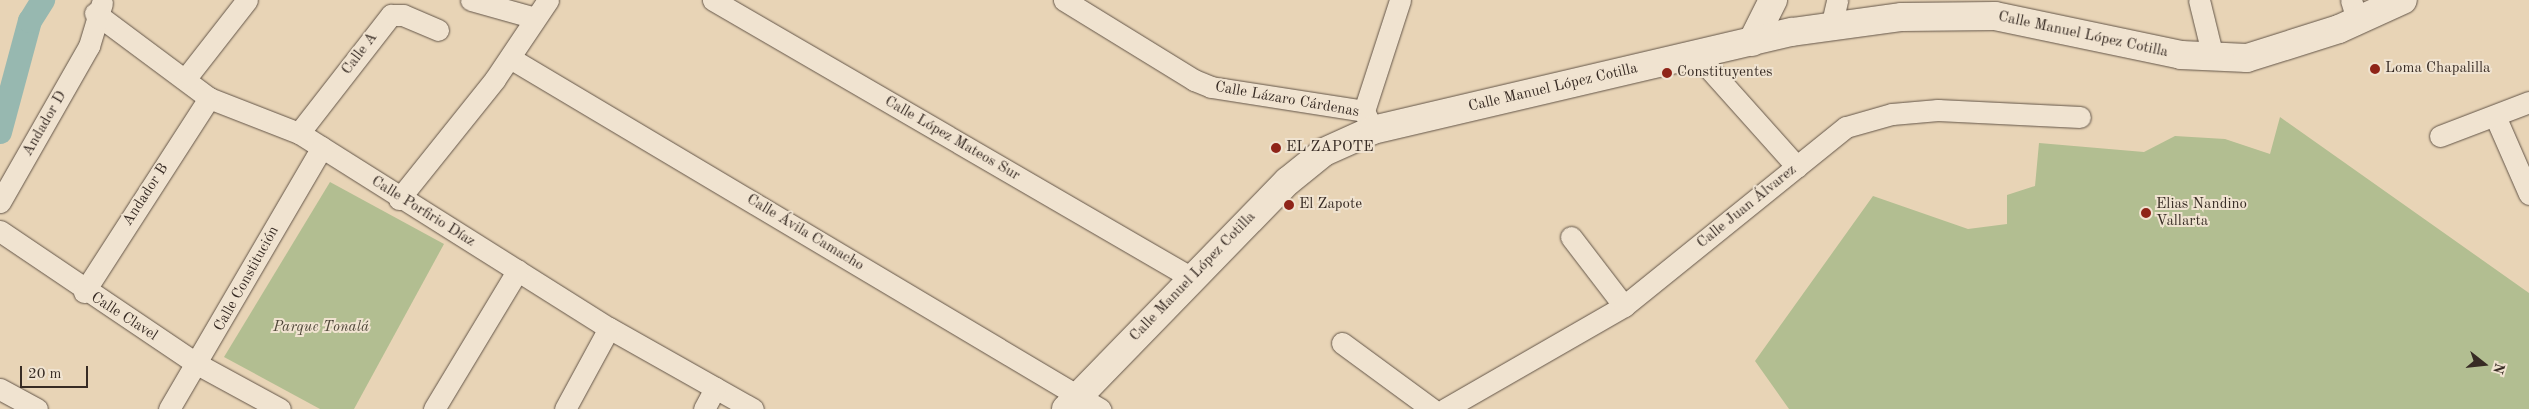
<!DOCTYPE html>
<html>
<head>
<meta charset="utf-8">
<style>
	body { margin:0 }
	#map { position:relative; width:2529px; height:409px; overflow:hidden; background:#e8d4b6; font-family:"Old Standard TT",serif }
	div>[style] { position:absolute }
	.green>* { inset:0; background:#b2be91 }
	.canal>* { height:24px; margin:-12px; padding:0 12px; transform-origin:12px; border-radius:12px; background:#97b8b0 }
	.roads { filter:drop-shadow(0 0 1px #635548) drop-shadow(0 0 1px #635548) }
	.street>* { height:21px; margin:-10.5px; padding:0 10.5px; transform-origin:10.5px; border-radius:10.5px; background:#f0e3d0 }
	.secondary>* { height:28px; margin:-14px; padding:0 14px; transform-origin:14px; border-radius:14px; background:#f0e3d0 }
	.dots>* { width:14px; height:14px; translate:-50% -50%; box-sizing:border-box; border:2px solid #f0e3d0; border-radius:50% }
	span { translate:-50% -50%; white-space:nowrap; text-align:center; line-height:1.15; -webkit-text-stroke:4px #f0e3d0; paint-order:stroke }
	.street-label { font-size:15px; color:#372b24 }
	.poi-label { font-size:15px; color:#372b24 }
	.left { translate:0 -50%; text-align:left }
	.park-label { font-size:15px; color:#50483a; font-style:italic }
	.north { position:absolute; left:2459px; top:339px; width:50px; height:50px; -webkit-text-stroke:4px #f0e3d0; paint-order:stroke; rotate:106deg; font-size:14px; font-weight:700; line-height:20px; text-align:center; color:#372b24 }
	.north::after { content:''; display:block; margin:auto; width:18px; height:22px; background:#372b24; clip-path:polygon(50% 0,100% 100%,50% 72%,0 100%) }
	.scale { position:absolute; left:20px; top:366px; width:68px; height:22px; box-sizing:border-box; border:2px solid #372b24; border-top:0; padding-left:6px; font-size:15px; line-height:18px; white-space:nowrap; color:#372b24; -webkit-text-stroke:4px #f0e3d0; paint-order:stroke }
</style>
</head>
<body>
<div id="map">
	<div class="green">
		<div style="clip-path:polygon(2280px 117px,2529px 293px,2529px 409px,1789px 409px,1755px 361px,1873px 196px,1968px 229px,2007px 224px,2007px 195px,2035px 186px,2039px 143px,2144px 152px,2175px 136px,2225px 139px,2270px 154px)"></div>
		<div style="clip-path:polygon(330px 182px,444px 244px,354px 409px,320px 409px,224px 357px)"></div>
	</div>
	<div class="canal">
		<div style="left:0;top:132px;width:115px;rotate:-74.9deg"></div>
		<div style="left:30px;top:21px;width:25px;rotate:-58deg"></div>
	</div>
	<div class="roads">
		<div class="street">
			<div style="left:471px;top:0;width:66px;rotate:15.7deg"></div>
			<div style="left:713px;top:0;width:552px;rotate:30.14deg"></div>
			<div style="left:1064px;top:0;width:153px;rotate:31.6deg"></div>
			<div style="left:1194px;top:80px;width:18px;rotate:22deg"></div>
			<div style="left:1211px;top:87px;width:155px;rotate:8.9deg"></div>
			<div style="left:1364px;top:111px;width:21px;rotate:65deg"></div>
			<div style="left:2199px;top:0;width:59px;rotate:76.2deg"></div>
			<div style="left:2351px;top:0;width:21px;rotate:73deg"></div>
			<div style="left:95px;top:13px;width:142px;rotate:36.7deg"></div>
			<div style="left:209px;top:98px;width:97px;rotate:21.3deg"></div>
			<div style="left:299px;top:133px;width:366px;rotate:32.2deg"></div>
			<div style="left:609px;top:328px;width:165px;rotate:29.4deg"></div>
			<div style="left:1831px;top:27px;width:28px;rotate:-77deg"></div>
			<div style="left:1697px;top:55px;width:150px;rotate:48.2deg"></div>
			<div style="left:510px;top:58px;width:687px;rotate:30.75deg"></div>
			<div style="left:186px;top:78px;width:99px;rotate:-52deg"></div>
			<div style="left:1364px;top:111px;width:117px;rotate:-72deg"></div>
			<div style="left:2495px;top:116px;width:85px;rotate:66.4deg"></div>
			<div style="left:299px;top:133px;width:150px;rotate:-52.1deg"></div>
			<div style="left:391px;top:15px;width:12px"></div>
			<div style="left:403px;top:15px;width:38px;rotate:23deg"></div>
			<div style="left:2440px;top:136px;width:95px;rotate:-20.9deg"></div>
			<div style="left:399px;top:199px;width:154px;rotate:-51.3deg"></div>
			<div style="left:495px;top:79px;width:95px;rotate:-56.1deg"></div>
			<div style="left:0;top:202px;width:180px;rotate:-60.3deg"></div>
			<div style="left:89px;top:46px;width:45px;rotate:-73.2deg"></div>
			<div style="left:0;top:231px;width:240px;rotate:34deg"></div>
			<div style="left:199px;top:365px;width:92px;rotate:28.5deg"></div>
			<div style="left:1571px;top:237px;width:87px;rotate:52.5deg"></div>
			<div style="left:84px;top:292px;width:231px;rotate:-57.2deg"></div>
			<div style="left:1342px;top:343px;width:112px;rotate:36.3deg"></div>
			<div style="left:0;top:389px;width:42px;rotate:28.4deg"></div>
			<div style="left:169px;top:409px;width:303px;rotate:-59.7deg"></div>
			<div style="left:434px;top:409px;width:162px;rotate:-58.9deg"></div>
			<div style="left:565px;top:409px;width:92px;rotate:-61.5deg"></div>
			<div style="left:704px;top:409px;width:24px;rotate:-62deg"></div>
			<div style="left:1445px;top:409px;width:207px;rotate:-29.9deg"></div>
			<div style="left:1624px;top:306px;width:285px;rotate:-38.9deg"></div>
			<div style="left:1846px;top:127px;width:48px;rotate:-15.8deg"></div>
			<div style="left:1892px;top:114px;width:46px;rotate:-5deg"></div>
			<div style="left:1938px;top:110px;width:142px;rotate:2.8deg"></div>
		</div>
		<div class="secondary">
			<div style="left:1752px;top:42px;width:47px;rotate:-63.4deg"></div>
			<div style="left:1066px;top:409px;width:318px;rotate:-45.8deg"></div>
			<div style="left:1288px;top:181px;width:46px;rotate:-38.9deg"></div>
			<div style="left:1324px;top:152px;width:54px;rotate:-24.2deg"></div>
			<div style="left:1373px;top:130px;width:430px;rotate:-13.2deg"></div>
			<div style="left:1792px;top:32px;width:111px;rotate:-7.8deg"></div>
			<div style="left:1902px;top:17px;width:93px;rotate:-0.6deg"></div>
			<div style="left:1995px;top:16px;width:190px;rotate:11.8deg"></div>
			<div style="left:2181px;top:55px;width:66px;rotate:2.6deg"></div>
			<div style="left:2247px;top:58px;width:96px;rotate:-17.5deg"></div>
			<div style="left:2339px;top:29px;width:70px;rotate:-24.4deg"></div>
		</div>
	</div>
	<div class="dots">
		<div style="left:2375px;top:69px;background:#8f2418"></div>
		<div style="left:1667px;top:73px;background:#8f2418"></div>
		<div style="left:1276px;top:148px;background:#8f2418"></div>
		<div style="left:1289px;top:205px;background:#8f2418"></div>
		<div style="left:2146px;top:213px;background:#8f2418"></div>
	</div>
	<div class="street-label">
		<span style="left:2083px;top:35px;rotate:12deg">Calle Manuel López Cotilla</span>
		<span style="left:360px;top:54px;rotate:-53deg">Calle A</span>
		<span style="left:1553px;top:88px;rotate:-13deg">Calle Manuel López Cotilla</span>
		<span style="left:1287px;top:100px;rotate:10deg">Calle Lázaro Cárdenas</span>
		<span style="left:45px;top:124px;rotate:-60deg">Andador D</span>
		<span style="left:952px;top:139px;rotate:30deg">Calle López Mateos Sur</span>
		<span style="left:146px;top:195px;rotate:-57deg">Andador B</span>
		<span style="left:1747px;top:207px;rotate:-39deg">Calle Juan Álvarez</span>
		<span style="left:423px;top:212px;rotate:32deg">Calle Porfirio Díaz</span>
		<span style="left:805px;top:233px;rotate:31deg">Calle Ávila Camacho</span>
		<span style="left:1193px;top:277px;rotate:-46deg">Calle Manuel López Cotilla</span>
		<span style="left:247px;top:279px;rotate:-61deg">Calle Constitución</span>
		<span style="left:124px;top:317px;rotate:33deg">Calle Clavel</span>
	</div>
	<div class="poi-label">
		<span class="left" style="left:2385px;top:69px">Loma Chapalilla</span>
		<span class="left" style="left:1677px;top:73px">Constituyentes</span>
		<span class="left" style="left:1286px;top:148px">EL ZAPOTE</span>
		<span class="left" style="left:2156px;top:213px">Elias Nandino<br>Vallarta</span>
		<span class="left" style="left:1299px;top:205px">El Zapote</span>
	</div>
	<div class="park-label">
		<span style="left:321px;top:328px">Parque Tonalá</span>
	</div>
	<div class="north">N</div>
	<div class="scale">20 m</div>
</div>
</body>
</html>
